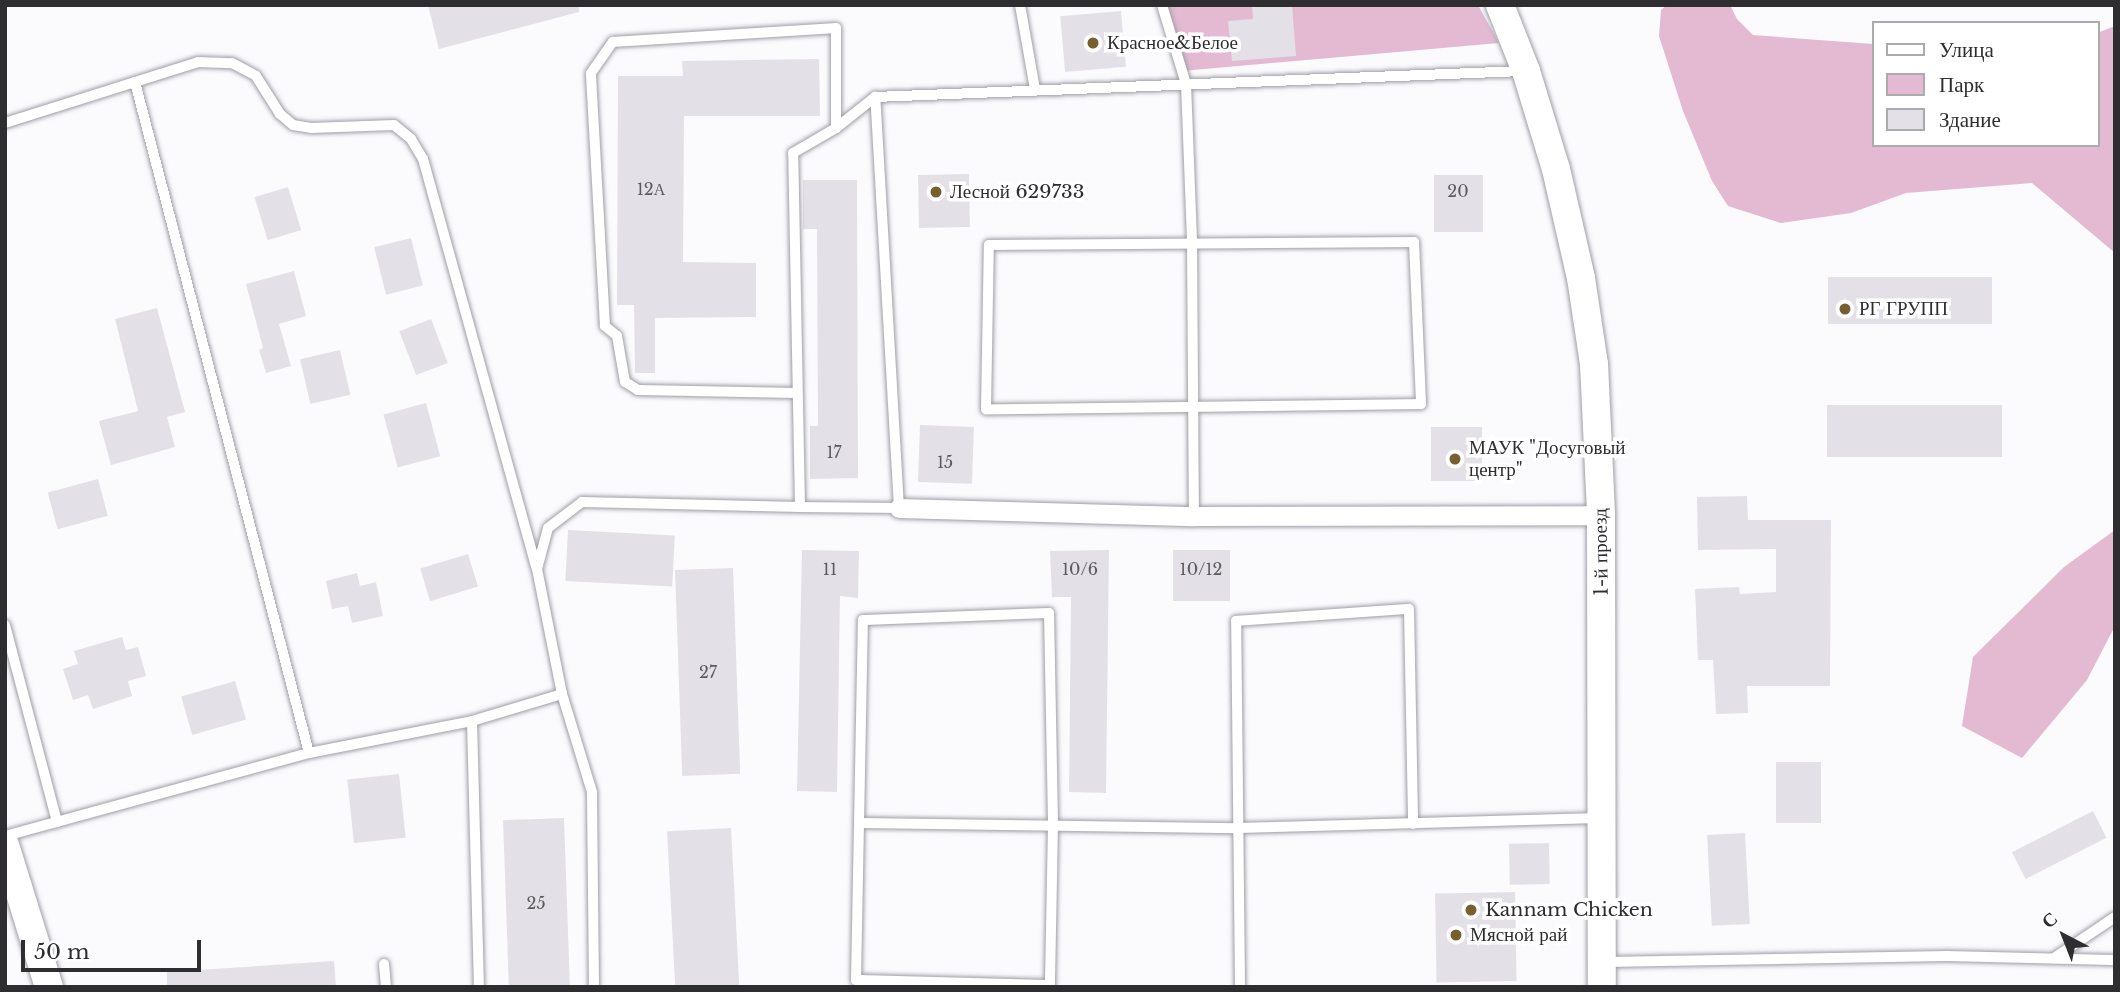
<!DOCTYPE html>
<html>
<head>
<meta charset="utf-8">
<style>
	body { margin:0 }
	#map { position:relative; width:2120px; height:992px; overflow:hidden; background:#fbfbfe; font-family:"Libre Baskerville",serif }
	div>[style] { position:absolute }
	.green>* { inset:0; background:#e4b9d2 }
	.building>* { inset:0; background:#e4e0e7; transform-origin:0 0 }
	.roads { filter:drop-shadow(0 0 2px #9e9fa6) drop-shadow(0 0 2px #9e9fa6) }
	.lane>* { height:10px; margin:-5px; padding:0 5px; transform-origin:5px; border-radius:5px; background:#fff }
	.street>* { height:19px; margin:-9.5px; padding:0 9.5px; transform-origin:9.5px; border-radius:9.5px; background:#fff }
	.secondary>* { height:28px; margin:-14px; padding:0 14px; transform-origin:14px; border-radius:14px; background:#fff }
	.dots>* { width:19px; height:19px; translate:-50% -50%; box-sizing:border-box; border:4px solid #fff; border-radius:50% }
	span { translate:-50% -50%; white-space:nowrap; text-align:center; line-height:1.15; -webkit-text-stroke:7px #fff; paint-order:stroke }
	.number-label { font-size:16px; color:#5c5a5e }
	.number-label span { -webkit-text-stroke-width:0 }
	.poi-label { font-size:19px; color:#2e2e31 }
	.left { translate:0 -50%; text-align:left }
	.street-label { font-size:19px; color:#2e2e31 }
	.frame { position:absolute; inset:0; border:7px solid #2e2e31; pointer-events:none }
	.legend { position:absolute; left:1872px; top:21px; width:228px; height:126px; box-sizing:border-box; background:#fff; border:2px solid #ababad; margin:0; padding:9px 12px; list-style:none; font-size:21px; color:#2e2e31 }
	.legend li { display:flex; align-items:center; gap:14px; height:35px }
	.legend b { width:35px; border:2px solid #ababad }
	.north { position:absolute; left:2029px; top:901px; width:70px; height:70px; -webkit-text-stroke:5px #fff; paint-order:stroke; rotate:318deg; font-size:19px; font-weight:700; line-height:28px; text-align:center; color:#2e2e31 }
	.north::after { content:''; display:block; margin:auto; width:24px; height:32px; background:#2e2e31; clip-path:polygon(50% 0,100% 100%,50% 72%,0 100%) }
	.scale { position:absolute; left:21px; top:940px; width:180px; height:32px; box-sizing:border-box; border:4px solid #2e2e31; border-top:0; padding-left:9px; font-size:21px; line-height:24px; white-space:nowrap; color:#2e2e31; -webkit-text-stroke:5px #fff; paint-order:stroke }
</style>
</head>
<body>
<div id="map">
	<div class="green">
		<div style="clip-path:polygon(1164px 5px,1478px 5px,1499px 43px,1182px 71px)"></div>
		<div style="clip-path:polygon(1667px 5px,1730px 5px,1737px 19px,1753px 35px,1873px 44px,1873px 145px,2097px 145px,2097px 33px,2115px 26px,2115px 253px,2032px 183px,1906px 193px,1851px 213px,1781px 223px,1728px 206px,1712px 181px,1683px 111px,1659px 36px,1661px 10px)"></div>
		<div style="clip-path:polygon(2115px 530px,2115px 626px,2087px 680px,2022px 758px,1962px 726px,1973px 657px,2064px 567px)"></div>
	</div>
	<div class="building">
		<div style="clip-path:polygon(428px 5px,579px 5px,579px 12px,439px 49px)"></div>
		<div style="clip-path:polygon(1252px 5px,1292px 5px,1296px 56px,1232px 61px,1228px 21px,1253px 19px)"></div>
		<div style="left:1121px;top:11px;width:56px;height:61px;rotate:85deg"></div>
		<div style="clip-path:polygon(819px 59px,820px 116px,684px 116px,683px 262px,756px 263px,756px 317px,655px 318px,655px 373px,635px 373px,634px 305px,617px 305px,618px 76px,683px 76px,682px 61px)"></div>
		<div style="left:969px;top:174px;width:53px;height:51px;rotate:89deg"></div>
		<div style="left:1434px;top:175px;width:49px;height:57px"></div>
		<div style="clip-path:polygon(803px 180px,857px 180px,858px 478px,810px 479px,810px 426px,818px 426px,817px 229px,803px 229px)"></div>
		<div style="left:288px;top:187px;width:45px;height:35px;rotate:73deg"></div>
		<div style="left:411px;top:238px;width:49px;height:38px;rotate:76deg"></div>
		<div style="clip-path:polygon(294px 271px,306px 316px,279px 324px,291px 366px,266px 373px,259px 350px,263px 348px,246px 284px)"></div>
		<div style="left:1828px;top:277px;width:164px;height:47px"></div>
		<div style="clip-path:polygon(157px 308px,185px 412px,167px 417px,175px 447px,111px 465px,99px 421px,138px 411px,115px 319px)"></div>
		<div style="left:431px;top:319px;width:47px;height:34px;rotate:69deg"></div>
		<div style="left:340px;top:350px;width:46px;height:41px;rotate:77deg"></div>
		<div style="left:426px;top:403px;width:55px;height:44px;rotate:75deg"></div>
		<div style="left:2002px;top:405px;width:52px;height:175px;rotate:90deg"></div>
		<div style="left:920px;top:425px;width:54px;height:57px;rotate:2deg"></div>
		<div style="left:1431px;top:427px;width:51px;height:54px"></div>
		<div style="left:98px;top:479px;width:38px;height:52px;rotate:75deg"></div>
		<div style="clip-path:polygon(1747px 496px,1748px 520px,1831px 520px,1830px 686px,1747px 686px,1748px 713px,1716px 714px,1713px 660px,1698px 660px,1695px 589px,1739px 587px,1740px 594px,1776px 592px,1776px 549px,1698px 550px,1697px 497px)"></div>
		<div style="left:568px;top:530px;width:107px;height:51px;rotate:3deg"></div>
		<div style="clip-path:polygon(802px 550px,859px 551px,858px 598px,840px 596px,837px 792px,797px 791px)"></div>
		<div style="clip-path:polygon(1109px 550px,1106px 793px,1069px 792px,1071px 597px,1052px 597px,1050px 551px)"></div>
		<div style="left:1230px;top:550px;width:51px;height:57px;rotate:90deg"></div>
		<div style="left:468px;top:554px;width:34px;height:50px;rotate:73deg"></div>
		<div style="left:733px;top:568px;width:206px;height:58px;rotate:88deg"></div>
		<div style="clip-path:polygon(357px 573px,360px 586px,376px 582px,383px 616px,352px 623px,348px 606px,332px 609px,326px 581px)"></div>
		<div style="clip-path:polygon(122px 637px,126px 650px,138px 647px,146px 676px,128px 681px,132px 696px,93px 709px,88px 695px,73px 700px,63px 669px,78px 664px,74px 651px)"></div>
		<div style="left:235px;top:681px;width:40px;height:56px;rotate:74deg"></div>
		<div style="left:1776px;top:762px;width:45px;height:61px"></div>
		<div style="left:399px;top:774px;width:64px;height:52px;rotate:84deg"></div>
		<div style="left:2093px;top:811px;width:30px;height:91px;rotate:63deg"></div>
		<div style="left:564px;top:818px;width:169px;height:61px;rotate:88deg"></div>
		<div style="left:731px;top:828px;width:159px;height:64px;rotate:87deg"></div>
		<div style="left:1745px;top:833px;width:91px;height:38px;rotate:87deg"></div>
		<div style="left:1549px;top:843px;width:41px;height:40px;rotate:89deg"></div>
		<div style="left:1515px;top:892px;width:89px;height:80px;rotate:89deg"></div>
		<div style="clip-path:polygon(334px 961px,336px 987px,167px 987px,167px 972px)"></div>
	</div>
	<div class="roads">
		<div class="lane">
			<div style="left:1020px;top:5px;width:85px;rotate:79.9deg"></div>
			<div style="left:1162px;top:5px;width:83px;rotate:73.1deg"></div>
			<div style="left:1186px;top:84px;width:158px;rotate:87.8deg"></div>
			<div style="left:1192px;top:242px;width:274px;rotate:89.6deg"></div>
			<div style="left:135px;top:82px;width:693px;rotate:75.46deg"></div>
			<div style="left:5px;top:123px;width:202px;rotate:-17.5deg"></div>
			<div style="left:198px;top:62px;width:34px;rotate:2deg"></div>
			<div style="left:232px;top:63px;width:27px;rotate:28deg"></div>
			<div style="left:256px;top:76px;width:45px;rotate:57.7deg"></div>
			<div style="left:280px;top:114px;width:17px;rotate:40deg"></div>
			<div style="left:293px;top:125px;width:18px;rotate:9deg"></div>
			<div style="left:311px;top:128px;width:83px;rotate:-2.1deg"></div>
			<div style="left:394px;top:125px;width:22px;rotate:39deg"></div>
			<div style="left:411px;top:139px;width:23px;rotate:59deg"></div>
			<div style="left:423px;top:159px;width:423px;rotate:74.5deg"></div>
			<div style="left:1414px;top:242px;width:162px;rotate:87.5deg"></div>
			<div style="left:1421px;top:404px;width:435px;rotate:179.3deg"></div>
			<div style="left:986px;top:409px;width:164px;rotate:-89deg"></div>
			<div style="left:989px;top:245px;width:425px;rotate:-0.4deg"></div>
			<div style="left:797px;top:393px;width:159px;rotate:-178.9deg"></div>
			<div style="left:638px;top:390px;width:15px;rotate:-148deg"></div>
			<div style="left:625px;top:382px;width:47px;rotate:-99.9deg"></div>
			<div style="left:617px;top:336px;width:16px;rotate:-140deg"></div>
			<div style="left:605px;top:326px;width:253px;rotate:-93.2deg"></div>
			<div style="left:591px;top:73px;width:38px;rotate:-55deg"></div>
			<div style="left:613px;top:42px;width:223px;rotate:-3.6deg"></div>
			<div style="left:836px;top:28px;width:100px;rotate:90deg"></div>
			<div style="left:800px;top:507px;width:99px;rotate:0.6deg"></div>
			<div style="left:899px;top:508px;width:412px;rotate:-93.3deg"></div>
			<div style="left:1049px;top:613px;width:212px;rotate:88.9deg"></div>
			<div style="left:1053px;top:825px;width:160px;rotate:91.1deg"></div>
			<div style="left:1050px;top:985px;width:194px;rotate:-178.5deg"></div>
			<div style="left:856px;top:980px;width:360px;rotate:-88.9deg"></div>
			<div style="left:863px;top:620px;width:186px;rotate:-2.2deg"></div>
			<div style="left:5px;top:625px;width:204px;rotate:75.2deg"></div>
			<div style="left:472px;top:721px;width:266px;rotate:88.5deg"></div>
			<div style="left:861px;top:823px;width:377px;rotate:0.8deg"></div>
			<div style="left:1238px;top:828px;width:361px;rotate:-1.6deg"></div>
			<div style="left:5px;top:836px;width:315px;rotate:-15.3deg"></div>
			<div style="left:309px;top:753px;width:166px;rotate:-11.1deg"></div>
			<div style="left:472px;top:721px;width:94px;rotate:-16.7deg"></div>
			<div style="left:2054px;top:958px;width:73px;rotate:-33.9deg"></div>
			<div style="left:1606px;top:962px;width:341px;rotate:-1deg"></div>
			<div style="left:1947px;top:956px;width:168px;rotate:1.4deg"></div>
			<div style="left:384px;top:964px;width:23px;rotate:85deg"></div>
			<div style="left:594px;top:987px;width:195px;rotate:-90.6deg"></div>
			<div style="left:592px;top:792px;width:102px;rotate:-107deg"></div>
			<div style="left:562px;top:694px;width:127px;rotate:-101.3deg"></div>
			<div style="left:537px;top:569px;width:42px;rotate:-75deg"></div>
			<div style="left:548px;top:528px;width:43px;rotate:-37.4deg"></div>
			<div style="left:582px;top:502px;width:218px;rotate:1.3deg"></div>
			<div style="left:800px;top:507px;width:354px;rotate:-91.1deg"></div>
			<div style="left:793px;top:153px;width:50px;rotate:-30.2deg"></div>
			<div style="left:836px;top:128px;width:50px;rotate:-38.5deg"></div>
			<div style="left:875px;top:97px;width:649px;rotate:-2.3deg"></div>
			<div style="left:1240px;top:987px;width:366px;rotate:-90.6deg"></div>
			<div style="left:1236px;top:621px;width:173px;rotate:-4deg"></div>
			<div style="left:1409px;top:609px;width:215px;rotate:88.9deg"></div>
		</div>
		<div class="street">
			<div style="left:899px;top:508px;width:295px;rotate:1.6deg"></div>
			<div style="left:1194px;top:516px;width:407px;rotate:-0.1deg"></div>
		</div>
		<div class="secondary">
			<div style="left:1500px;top:5px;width:71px;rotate:68.5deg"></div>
			<div style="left:1526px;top:71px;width:102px;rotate:73deg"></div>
			<div style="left:1556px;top:169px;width:112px;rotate:77.1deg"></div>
			<div style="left:1581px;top:278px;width:87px;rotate:81.4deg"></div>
			<div style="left:1594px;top:364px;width:151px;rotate:87.3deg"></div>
			<div style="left:1601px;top:515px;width:472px;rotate:89.9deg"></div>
			<div style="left:5px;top:845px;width:149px;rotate:72.8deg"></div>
		</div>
	</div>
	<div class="dots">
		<div style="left:1093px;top:43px;background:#795e30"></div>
		<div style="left:936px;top:192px;background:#795e30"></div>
		<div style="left:1845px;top:309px;background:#795e30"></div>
		<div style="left:1455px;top:459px;background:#795e30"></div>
		<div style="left:1471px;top:910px;background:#795e30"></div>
		<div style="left:1456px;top:935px;background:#795e30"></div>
	</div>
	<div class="number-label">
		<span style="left:651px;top:189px">12А</span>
		<span style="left:1458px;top:191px">20</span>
		<span style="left:834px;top:452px">17</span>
		<span style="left:945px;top:462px">15</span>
		<span style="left:830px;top:569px">11</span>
		<span style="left:1080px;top:569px">10/6</span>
		<span style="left:1201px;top:569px">10/12</span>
		<span style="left:708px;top:672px">27</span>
		<span style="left:536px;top:903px">25</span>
	</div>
	<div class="poi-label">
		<span class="left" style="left:1107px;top:43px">Красное&amp;Белое</span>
		<span class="left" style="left:950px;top:192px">Лесной 629733</span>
		<span class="left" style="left:1859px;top:309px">РГ ГРУПП</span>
		<span class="left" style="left:1469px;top:459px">МАУК "Досуговый<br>центр"</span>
		<span class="left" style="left:1485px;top:910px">Kannam Chicken</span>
		<span class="left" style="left:1470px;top:935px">Мясной рай</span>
	</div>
	<div class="street-label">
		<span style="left:1601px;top:552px;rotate:-91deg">1-й проезд</span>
	</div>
	<div class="frame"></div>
	<ul class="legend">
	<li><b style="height:9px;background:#fff"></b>Улица</li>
	<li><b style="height:19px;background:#e4b9d2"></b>Парк</li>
	<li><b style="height:19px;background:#e4e0e7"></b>Здание</li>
	</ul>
	<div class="north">С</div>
	<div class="scale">50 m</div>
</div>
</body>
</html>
